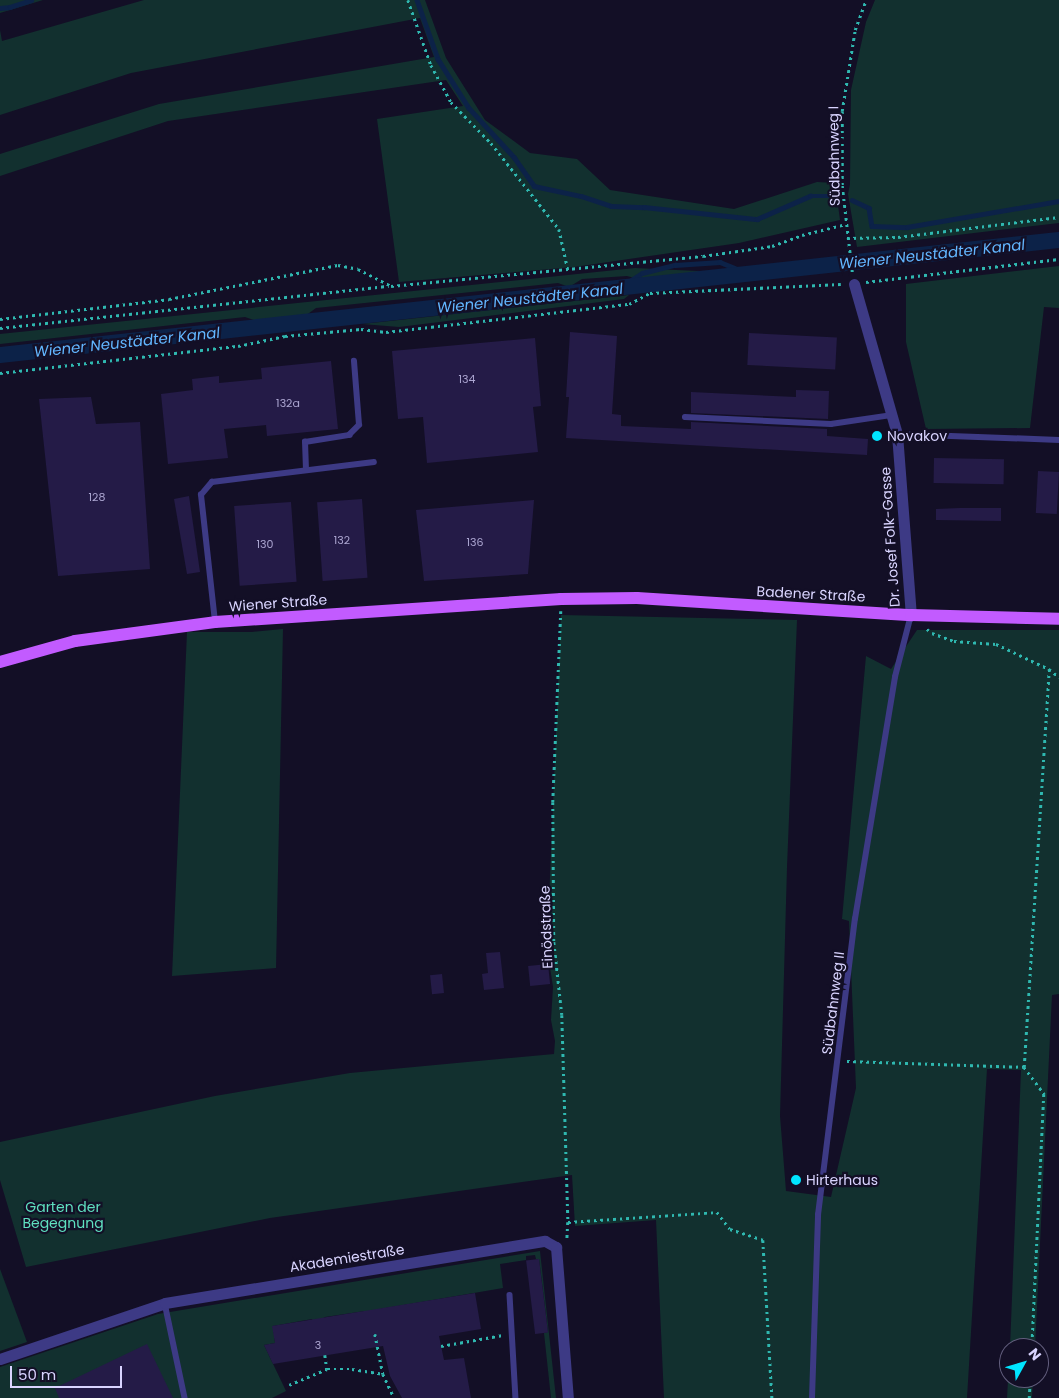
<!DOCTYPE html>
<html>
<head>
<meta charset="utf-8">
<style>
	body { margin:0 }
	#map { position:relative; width:1059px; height:1398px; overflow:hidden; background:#130f26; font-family:Poppins,sans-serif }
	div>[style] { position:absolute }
	.green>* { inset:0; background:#12302f }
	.stream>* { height:4.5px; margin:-2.25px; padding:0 2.25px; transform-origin:2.25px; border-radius:2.25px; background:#0c2248 }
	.canal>* { height:16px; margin:-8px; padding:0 8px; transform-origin:8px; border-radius:8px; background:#0c2248 }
	.building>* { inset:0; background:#241b47; transform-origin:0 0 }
	.path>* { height:2.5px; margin-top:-1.25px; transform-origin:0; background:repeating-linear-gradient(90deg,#2fb8b0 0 2.5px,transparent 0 6.5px) }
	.service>* { height:5.5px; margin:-2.75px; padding:0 2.75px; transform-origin:2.75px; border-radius:2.75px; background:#3d3a85 }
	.minor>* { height:11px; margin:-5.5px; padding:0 5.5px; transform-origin:5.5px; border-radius:5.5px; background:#3d3a85 }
	.primary>* { height:12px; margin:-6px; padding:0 6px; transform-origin:6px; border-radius:6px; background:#c25bff }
	.dots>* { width:14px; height:14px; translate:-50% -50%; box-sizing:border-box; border:2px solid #130f26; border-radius:50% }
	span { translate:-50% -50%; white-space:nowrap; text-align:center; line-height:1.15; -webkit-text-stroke:4.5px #130f26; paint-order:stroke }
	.number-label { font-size:11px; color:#aca6d1 }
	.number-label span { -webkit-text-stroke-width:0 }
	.street-label { font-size:14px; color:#d9d4ff }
	.poi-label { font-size:14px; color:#d9d4ff }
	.left { translate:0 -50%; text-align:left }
	.park-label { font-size:14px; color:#5fe0c0 }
	.water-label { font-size:15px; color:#62b6ff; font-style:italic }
	.north { position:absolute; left:999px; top:1338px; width:50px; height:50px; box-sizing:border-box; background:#130f26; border:1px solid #625e7d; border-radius:50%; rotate:51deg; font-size:14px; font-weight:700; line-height:20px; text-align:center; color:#d9d4ff }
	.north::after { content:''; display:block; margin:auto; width:18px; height:22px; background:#00e5ff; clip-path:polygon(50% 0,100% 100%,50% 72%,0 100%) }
	.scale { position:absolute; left:10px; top:1366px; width:112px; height:22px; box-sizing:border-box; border:2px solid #d9d4ff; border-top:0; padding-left:6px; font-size:15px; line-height:18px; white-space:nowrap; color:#d9d4ff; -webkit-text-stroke:4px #130f26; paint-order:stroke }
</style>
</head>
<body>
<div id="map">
	<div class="green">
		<div style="clip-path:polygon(0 0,43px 0,0 13px)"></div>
		<div style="clip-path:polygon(144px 0,425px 0,446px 58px,485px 120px,530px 153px,577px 159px,610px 190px,734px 209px,817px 182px,835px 183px,840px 220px,739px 243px,574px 267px,399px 282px,377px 119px,463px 106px,446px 80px,168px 121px,0 176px,0 154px,159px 104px,434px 57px,420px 18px,131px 73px,0 115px,0 30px,2px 41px)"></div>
		<div style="clip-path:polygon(875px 0,1059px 0,1059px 223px,857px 247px,848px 194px,850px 184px,851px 90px,866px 22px)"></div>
		<div style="clip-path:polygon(1059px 266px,1059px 308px,1044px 307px,1030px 428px,926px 429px,906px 342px,906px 284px)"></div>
		<div style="clip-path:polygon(635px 268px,718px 272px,645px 281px,627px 276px,582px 279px,569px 287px,558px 283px,316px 308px,301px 319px,263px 323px,245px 317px,0 344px,0 334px)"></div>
		<div style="clip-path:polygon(629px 295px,624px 299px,399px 327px,362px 324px)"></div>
		<div style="clip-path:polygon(561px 615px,797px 620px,787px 867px,780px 1116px,786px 1191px,831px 1197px,856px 1088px,849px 921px,842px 919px,866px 656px,891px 669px,917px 630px,1059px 630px,1059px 994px,1052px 995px,1035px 1348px,1010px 1348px,1021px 1070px,987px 1069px,967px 1398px,664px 1398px,656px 1220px,575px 1226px,572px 1175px,270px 1218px,26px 1267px,0 1180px,0 1142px,215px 1096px,350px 1073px,554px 1054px,555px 1041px,551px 1020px,553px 987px,547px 948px)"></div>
		<div style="clip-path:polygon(283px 629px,276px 968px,172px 976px,187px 632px,252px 632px)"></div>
		<div style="clip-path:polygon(540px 1251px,556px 1398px,551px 1398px,544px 1333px,548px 1332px,539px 1259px,536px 1259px,535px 1255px,526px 1256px,526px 1260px,500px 1264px,503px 1288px,380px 1309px,366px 1317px,365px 1311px,325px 1317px,314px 1324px,312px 1319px,273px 1326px,275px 1343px,264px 1345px,286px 1391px,272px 1398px,0 1398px,0 1367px,158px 1314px)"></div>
		<div style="clip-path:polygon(0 1269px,27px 1342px,0 1351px)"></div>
		<div style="clip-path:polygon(1009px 1362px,1009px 1378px,1033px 1378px,1032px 1398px,1007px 1398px)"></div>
	</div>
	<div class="stream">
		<div style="left:417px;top:0;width:63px;rotate:70.4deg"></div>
		<div style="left:438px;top:59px;width:58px;rotate:57.7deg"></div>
		<div style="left:469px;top:108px;width:67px;rotate:47.4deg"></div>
		<div style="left:514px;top:157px;width:35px;rotate:55deg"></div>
		<div style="left:534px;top:186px;width:48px;rotate:12deg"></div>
		<div style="left:581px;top:196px;width:32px;rotate:18deg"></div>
		<div style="left:611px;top:206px;width:33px;rotate:2deg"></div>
		<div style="left:644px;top:207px;width:114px;rotate:6.1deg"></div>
		<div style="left:757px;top:219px;width:58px;rotate:-23.5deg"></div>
		<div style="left:810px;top:196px;width:26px"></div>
		<div style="left:0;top:8px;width:10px;rotate:-6deg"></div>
		<div style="left:10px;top:7px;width:22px;rotate:-18deg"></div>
		<div style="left:852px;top:200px;width:19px;rotate:25deg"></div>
		<div style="left:869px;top:208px;width:18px;rotate:81deg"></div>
		<div style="left:872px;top:226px;width:35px;rotate:2deg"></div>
		<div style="left:907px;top:227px;width:154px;rotate:-9.7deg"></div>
		<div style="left:619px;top:288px;width:27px;rotate:-33deg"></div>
		<div style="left:642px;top:273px;width:34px;rotate:-14deg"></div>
		<div style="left:675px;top:265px;width:45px;rotate:-3.8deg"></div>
		<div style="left:720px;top:262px;width:31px;rotate:22deg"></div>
	</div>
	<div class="canal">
		<div style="left:0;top:355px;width:1065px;rotate:-6.2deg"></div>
	</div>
	<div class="building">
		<div style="clip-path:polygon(570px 332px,617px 336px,612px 414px,621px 415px,621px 426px,691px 429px,691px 422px,827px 429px,827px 436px,868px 439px,867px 455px,566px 438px,569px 397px,566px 397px)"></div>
		<div style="left:749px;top:333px;width:88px;height:32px;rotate:3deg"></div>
		<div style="clip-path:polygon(535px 338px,541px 406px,533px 407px,538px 452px,427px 463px,423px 417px,398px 419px,392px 351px)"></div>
		<div style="clip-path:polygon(331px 361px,338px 429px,267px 436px,266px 425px,224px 429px,228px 458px,168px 464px,161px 394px,193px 390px,192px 379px,219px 376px,219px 383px,262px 379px,261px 368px)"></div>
		<div style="clip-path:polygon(796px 390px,829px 391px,828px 419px,691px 413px,691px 392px,796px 397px)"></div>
		<div style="clip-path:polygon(91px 397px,96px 424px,140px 422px,150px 569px,58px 576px,39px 399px)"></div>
		<div style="left:934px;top:458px;width:70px;height:25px;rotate:1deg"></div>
		<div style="left:1038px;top:471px;width:21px;height:42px;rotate:3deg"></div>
		<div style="clip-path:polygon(189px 496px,200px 572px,187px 574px,174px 499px)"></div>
		<div style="left:362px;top:499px;width:79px;height:45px;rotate:86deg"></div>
		<div style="clip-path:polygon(534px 500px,528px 574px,424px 581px,416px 510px)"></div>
		<div style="left:291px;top:502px;width:80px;height:57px;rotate:86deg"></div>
		<div style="clip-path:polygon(960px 508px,1001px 508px,1001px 521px,936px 520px,936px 509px)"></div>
		<div style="clip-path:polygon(500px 952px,504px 988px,484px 990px,482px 974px,488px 973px,486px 953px)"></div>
		<div style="left:548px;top:964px;width:20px;height:20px;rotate:84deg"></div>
		<div style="left:442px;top:974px;width:19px;height:12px;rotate:84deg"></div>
		<div style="left:539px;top:1259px;width:74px;height:13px;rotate:83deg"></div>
		<div style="clip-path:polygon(475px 1293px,481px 1329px,439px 1336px,444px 1360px,464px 1358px,471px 1398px,402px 1398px,390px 1376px,383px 1346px,273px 1364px,264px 1345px,275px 1343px,272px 1326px)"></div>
		<div style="clip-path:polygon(147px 1344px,173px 1398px,59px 1398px,55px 1388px)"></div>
	</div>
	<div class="path">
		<div style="left:408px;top:0;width:69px;rotate:70.5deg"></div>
		<div style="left:431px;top:65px;width:42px;rotate:61.6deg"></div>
		<div style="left:451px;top:102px;width:57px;rotate:45.7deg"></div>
		<div style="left:491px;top:143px;width:110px;rotate:51.7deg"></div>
		<div style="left:559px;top:229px;width:42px;rotate:77.6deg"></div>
		<div style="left:847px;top:238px;width:51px;rotate:-1.1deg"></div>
		<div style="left:898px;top:237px;width:162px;rotate:-7.1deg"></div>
		<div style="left:852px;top:272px;width:88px;rotate:-96.6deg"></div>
		<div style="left:842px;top:185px;width:74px;rotate:-90deg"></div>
		<div style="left:842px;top:111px;width:82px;rotate:-80.9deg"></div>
		<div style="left:855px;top:30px;width:32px;rotate:-70deg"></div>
		<div style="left:866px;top:282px;width:194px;rotate:-6.8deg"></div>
		<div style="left:0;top:319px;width:170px;rotate:-6.7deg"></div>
		<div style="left:169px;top:299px;width:172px;rotate:-11.4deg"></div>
		<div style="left:338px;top:265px;width:20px;rotate:11deg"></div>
		<div style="left:358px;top:269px;width:37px;rotate:27deg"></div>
		<div style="left:391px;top:286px;width:313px;rotate:-5.5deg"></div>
		<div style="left:703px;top:256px;width:70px;rotate:-8.2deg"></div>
		<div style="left:772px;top:246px;width:32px;rotate:-20deg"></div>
		<div style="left:802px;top:235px;width:45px;rotate:-14deg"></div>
		<div style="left:0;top:328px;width:391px;rotate:-6.2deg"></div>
		<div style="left:0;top:373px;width:240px;rotate:-6.5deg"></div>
		<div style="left:238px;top:346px;width:48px;rotate:-12deg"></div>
		<div style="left:285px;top:336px;width:76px;rotate:-5.3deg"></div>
		<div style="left:361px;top:329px;width:25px;rotate:7deg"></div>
		<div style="left:386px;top:332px;width:245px;rotate:-6.6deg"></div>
		<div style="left:629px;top:304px;width:24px;rotate:-28deg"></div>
		<div style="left:650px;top:293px;width:191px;rotate:-2.7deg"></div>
		<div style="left:561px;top:611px;width:191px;rotate:92.4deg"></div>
		<div style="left:553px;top:802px;width:140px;rotate:89.6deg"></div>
		<div style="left:554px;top:942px;width:73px;rotate:83.7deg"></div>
		<div style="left:562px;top:1015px;width:207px;rotate:88.3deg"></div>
		<div style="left:568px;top:1222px;width:18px;rotate:93deg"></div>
		<div style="left:927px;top:629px;width:6px;rotate:39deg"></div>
		<div style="left:932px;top:633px;width:23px;rotate:20deg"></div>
		<div style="left:954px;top:641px;width:42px;rotate:4.1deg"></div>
		<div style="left:996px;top:644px;width:59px;rotate:25.3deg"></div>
		<div style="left:1049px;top:669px;width:13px;rotate:39deg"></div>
		<div style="left:847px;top:1061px;width:177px;rotate:1.9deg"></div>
		<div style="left:1024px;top:1067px;width:34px;rotate:53deg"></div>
		<div style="left:1044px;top:1094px;width:254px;rotate:92.7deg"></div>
		<div style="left:1024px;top:1067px;width:399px;rotate:-86.4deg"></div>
		<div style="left:568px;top:1222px;width:149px;rotate:-3.8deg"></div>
		<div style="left:717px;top:1212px;width:21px;rotate:53deg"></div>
		<div style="left:730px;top:1229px;width:35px;rotate:18deg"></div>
		<div style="left:763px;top:1240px;width:158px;rotate:86.7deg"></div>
		<div style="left:375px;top:1334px;width:41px;rotate:78.7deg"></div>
		<div style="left:383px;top:1374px;width:26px;rotate:65deg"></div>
		<div style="left:441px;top:1346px;width:63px;rotate:-10.1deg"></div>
		<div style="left:325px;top:1355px;width:14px;rotate:82deg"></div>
		<div style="left:289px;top:1385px;width:41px;rotate:-22.8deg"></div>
		<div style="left:327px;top:1369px;width:25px"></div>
		<div style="left:352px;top:1369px;width:31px;rotate:9deg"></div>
		<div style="left:1029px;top:1398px;width:20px;rotate:-87deg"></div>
	</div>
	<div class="service">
		<div style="left:685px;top:417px;width:146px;rotate:2.7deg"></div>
		<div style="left:831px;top:424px;width:62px;rotate:-8.4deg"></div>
		<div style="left:897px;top:434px;width:162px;rotate:2.1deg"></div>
		<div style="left:306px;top:470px;width:28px;rotate:-92deg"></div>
		<div style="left:305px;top:442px;width:45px;rotate:-9deg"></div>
		<div style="left:349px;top:435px;width:14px;rotate:-45deg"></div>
		<div style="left:359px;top:425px;width:64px;rotate:-94.5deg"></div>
		<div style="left:215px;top:622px;width:128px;rotate:-96.3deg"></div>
		<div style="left:201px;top:495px;width:17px;rotate:-50deg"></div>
		<div style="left:212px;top:482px;width:163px;rotate:-7deg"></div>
		<div style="left:510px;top:1295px;width:103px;rotate:86.7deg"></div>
		<div style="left:165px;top:1303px;width:97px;rotate:78.1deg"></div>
		<div style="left:812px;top:1398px;width:183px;rotate:-88.1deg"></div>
		<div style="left:818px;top:1215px;width:298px;rotate:-82.9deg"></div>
		<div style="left:855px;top:919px;width:245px;rotate:-80.6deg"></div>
		<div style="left:895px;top:677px;width:64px;rotate:-75.5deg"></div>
	</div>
	<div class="minor">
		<div style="left:854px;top:284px;width:156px;rotate:74deg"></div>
		<div style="left:897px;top:434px;width:182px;rotate:85.6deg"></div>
		<div style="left:0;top:1359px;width:174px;rotate:-18.7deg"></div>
		<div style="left:165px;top:1303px;width:385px;rotate:-9.3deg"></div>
		<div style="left:545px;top:1241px;width:13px;rotate:29deg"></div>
		<div style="left:556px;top:1247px;width:151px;rotate:85.5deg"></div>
	</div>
	<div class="primary">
		<div style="left:0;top:662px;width:78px;rotate:-15.6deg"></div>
		<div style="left:75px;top:641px;width:141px;rotate:-7.7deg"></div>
		<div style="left:215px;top:622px;width:347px;rotate:-3.8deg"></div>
		<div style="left:561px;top:599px;width:76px;rotate:-0.8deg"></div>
		<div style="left:637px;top:598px;width:275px;rotate:3.6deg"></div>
		<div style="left:911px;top:615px;width:148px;rotate:1.5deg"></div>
	</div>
	<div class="dots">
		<div style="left:877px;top:436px;background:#00e5ff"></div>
		<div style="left:796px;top:1180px;background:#00e5ff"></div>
	</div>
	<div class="number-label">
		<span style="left:467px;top:379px">134</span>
		<span style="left:288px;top:403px">132a</span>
		<span style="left:97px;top:497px">128</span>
		<span style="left:342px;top:540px">132</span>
		<span style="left:475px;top:542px">136</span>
		<span style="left:265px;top:544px">130</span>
		<span style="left:318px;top:1345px">3</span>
	</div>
	<div class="street-label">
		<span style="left:834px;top:156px;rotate:-91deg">Südbahnweg I</span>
		<span style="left:890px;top:537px;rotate:-94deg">Dr. Josef Folk-Gasse</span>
		<span style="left:811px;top:594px;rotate:3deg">Badener Straße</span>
		<span style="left:278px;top:603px;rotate:-4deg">Wiener Straße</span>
		<span style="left:546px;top:927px;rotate:-92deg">Einödstraße</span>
		<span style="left:833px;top:1003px;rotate:-83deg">Südbahnweg II</span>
		<span style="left:347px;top:1258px;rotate:-9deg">Akademiestraße</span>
	</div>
	<div class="poi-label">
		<span class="left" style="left:887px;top:436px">Novakov</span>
		<span class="left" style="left:806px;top:1180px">Hirterhaus</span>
	</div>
	<div class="park-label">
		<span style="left:63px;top:1215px">Garten der<br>Begegnung</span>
	</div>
	<div class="water-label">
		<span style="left:932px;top:254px;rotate:-6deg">Wiener Neustädter Kanal</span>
		<span style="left:530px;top:298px;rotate:-6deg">Wiener Neustädter Kanal</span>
		<span style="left:127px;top:342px;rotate:-6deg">Wiener Neustädter Kanal</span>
	</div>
	<div class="north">N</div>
	<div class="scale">50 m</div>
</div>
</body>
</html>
